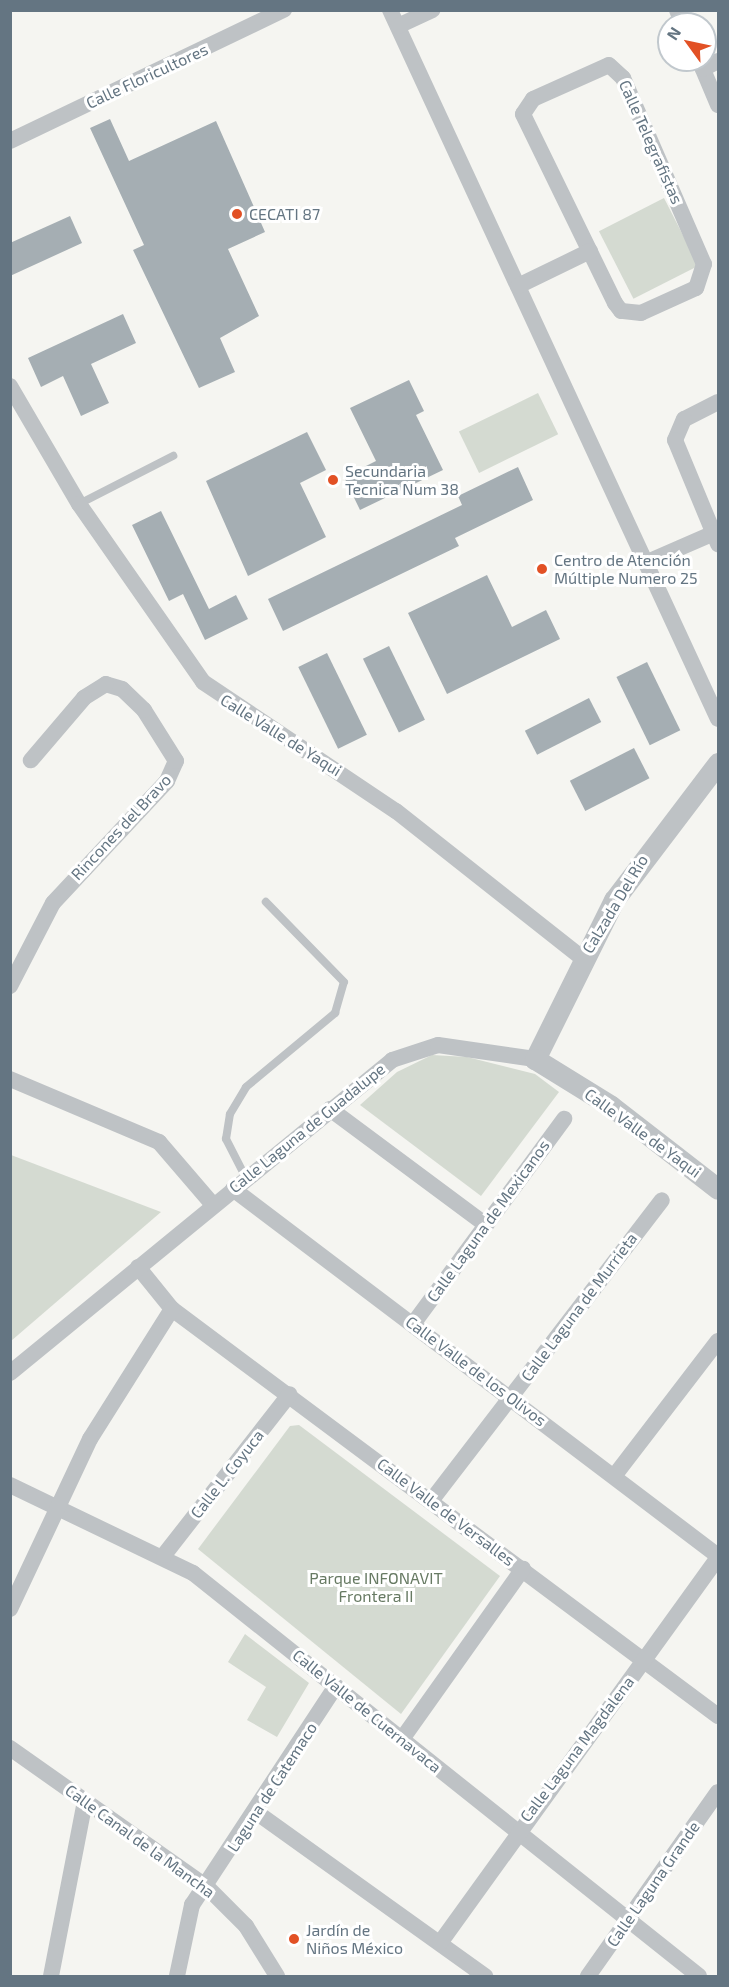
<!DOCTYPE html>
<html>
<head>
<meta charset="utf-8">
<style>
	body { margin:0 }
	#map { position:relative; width:729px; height:1987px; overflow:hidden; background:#f5f5f1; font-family:"Exo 2",sans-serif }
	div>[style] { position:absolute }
	.green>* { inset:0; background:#d4dad1; transform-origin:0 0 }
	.building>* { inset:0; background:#a5aeb3; transform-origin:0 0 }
	.service>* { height:8px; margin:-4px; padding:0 4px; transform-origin:4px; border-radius:4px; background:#bec2c5 }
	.minor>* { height:16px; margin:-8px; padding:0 8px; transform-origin:8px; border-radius:8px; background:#bec2c5 }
	.tertiary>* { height:21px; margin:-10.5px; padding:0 10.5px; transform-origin:10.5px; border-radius:10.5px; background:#bec2c5 }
	.dots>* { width:16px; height:16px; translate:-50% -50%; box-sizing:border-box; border:3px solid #fff; border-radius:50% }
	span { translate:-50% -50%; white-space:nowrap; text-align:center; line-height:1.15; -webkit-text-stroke:6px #fff; paint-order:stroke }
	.street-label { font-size:16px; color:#647582 }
	.poi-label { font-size:16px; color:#647582 }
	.left { translate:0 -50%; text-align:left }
	.park-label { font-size:16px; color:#677a63 }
	.frame { position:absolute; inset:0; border:12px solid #647582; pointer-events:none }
	.north { position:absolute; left:657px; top:12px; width:60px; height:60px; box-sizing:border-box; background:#fff; border:2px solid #c1c8cd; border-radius:50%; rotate:303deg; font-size:16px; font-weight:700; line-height:24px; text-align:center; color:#647582 }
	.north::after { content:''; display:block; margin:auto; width:21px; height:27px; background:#e25125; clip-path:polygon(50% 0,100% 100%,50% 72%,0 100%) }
</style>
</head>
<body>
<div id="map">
	<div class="green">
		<div style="left:664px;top:198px;width:76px;height:73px;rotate:63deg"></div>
		<div style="left:538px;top:393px;width:46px;height:88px;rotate:64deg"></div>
		<div style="clip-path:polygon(432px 1055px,467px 1057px,535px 1074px,559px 1092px,481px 1196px,360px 1105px,397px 1072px)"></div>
		<div style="clip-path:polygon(11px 1155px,161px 1212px,11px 1341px,10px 1341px)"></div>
		<div style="clip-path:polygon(299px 1425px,500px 1576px,401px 1714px,198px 1549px,290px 1426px)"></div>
		<div style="clip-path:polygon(245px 1634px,309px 1683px,277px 1737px,247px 1720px,266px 1687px,228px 1662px)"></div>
	</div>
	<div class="building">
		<div style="clip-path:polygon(110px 119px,129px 161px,216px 121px,265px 232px,228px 249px,259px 316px,220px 338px,235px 372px,199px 388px,133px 250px,144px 245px,90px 128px)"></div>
		<div style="clip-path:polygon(70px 216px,82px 243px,10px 276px,10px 243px)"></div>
		<div style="clip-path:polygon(123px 314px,136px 343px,91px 364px,109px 403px,81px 416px,63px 376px,41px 387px,28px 358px)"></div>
		<div style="clip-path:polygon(409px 380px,424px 411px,416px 415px,443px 470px,360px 510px,344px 477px,376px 461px,350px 408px)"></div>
		<div style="clip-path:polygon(307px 432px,326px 470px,300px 483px,326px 537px,248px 576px,206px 481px)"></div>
		<div style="clip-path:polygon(518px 467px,533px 500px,455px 538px,459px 546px,283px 631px,268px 599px,462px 505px,458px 496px)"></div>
		<div style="clip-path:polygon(161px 511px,209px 609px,236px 595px,248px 619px,205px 640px,183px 594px,169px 601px,132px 525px)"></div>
		<div style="clip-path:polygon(487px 575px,512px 627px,546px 610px,560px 639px,447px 694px,408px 613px)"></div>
		<div style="left:389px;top:646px;width:82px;height:29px;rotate:64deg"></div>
		<div style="left:327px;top:653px;width:91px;height:32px;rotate:64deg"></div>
		<div style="left:647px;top:662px;width:76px;height:34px;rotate:64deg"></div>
		<div style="left:589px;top:698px;width:27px;height:72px;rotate:63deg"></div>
		<div style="left:634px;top:748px;width:34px;height:72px;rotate:63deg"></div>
	</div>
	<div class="service">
		<div style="left:79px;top:504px;width:106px;rotate:-27.1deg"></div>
		<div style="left:246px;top:1178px;width:44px;rotate:-117.1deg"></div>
		<div style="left:226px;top:1139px;width:25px;rotate:-81deg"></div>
		<div style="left:230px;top:1114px;width:31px;rotate:-59deg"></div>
		<div style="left:246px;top:1087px;width:116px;rotate:-39.7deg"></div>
		<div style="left:335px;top:1013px;width:32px;rotate:-74deg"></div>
		<div style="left:344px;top:982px;width:112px;rotate:-134.3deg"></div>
	</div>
	<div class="minor">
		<div style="left:390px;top:10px;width:781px;rotate:65.17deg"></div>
		<div style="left:677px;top:10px;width:15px;rotate:67deg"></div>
		<div style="left:398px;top:26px;width:38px;rotate:-25deg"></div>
		<div style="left:699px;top:60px;width:49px;rotate:67.1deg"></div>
		<div style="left:609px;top:65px;width:19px;rotate:43deg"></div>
		<div style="left:623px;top:78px;width:203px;rotate:66.5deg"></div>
		<div style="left:704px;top:264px;width:25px;rotate:108deg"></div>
		<div style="left:696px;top:288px;width:60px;rotate:155.6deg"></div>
		<div style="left:641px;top:313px;width:20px;rotate:-174deg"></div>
		<div style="left:621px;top:311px;width:10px;rotate:-127deg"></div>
		<div style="left:615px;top:303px;width:210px;rotate:-116deg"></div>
		<div style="left:523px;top:114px;width:18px;rotate:-56deg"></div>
		<div style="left:533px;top:99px;width:83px;rotate:-24.1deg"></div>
		<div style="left:703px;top:69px;width:17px;rotate:-28deg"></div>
		<div style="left:10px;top:141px;width:304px;rotate:-25.6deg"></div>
		<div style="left:518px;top:286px;width:80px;rotate:-25.9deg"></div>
		<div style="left:10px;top:386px;width:137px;rotate:59.7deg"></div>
		<div style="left:79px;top:504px;width:217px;rotate:55.1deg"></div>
		<div style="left:203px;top:682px;width:232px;rotate:33.8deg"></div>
		<div style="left:396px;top:811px;width:237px;rotate:38.3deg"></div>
		<div style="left:718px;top:402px;width:38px;rotate:153deg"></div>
		<div style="left:684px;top:419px;width:23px;rotate:113deg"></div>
		<div style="left:675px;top:440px;width:113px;rotate:67.5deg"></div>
		<div style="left:645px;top:563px;width:75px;rotate:-23.5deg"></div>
		<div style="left:10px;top:986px;width:93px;rotate:-62.6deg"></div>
		<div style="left:53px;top:903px;width:167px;rotate:-46.9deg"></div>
		<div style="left:167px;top:781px;width:22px;rotate:-66deg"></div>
		<div style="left:176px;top:761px;width:60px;rotate:-122.1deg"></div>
		<div style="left:144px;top:710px;width:30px;rotate:-136deg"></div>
		<div style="left:122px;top:689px;width:17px;rotate:-163deg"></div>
		<div style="left:106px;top:684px;width:26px;rotate:148deg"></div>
		<div style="left:84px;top:698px;width:82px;rotate:130.5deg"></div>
		<div style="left:10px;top:1079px;width:162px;rotate:22.9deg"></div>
		<div style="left:159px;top:1142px;width:84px;rotate:49.3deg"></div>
		<div style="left:330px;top:1109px;width:193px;rotate:36.6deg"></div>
		<div style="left:233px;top:1189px;width:608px;rotate:37.11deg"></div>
		<div style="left:138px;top:1267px;width:54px;rotate:51deg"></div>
		<div style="left:172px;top:1309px;width:681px;rotate:36.7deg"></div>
		<div style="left:413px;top:1324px;width:255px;rotate:-53.6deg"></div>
		<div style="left:10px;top:1373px;width:494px;rotate:-39.3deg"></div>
		<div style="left:392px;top:1060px;width:48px;rotate:-18.1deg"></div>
		<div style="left:438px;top:1045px;width:98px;rotate:8.2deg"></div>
		<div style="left:615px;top:1475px;width:169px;rotate:-52.5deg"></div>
		<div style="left:10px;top:1485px;width:203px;rotate:25.7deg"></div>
		<div style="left:193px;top:1573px;width:647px;rotate:38.54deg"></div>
		<div style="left:431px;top:1501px;width:379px;rotate:-52.5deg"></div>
		<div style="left:164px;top:1555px;width:204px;rotate:-52deg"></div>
		<div style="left:10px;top:1609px;width:188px;rotate:-64.8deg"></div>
		<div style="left:90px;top:1439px;width:154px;rotate:-57.8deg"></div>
		<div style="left:402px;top:1739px;width:209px;rotate:-54.6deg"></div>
		<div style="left:10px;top:1748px;width:241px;rotate:35.2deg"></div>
		<div style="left:207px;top:1887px;width:55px;rotate:45deg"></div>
		<div style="left:246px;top:1926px;width:59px;rotate:58.2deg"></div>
		<div style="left:256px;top:1812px;width:282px;rotate:35.6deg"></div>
		<div style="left:440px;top:1943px;width:475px;rotate:-54.2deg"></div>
		<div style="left:51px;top:1976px;width:178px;rotate:-79deg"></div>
		<div style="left:177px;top:1976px;width:73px;rotate:-78.1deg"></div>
		<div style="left:192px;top:1905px;width:262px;rotate:-56.7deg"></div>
		<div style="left:588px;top:1976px;width:225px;rotate:-54.8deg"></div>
	</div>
	<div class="tertiary">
		<div style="left:718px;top:763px;width:172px;rotate:127.2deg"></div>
		<div style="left:614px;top:900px;width:178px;rotate:116.4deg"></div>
		<div style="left:535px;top:1059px;width:89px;rotate:31.7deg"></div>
		<div style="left:611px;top:1106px;width:135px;rotate:37.8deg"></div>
	</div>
	<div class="dots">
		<div style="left:237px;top:214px;background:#e25125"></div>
		<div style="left:333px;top:480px;background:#e25125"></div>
		<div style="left:542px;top:569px;background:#e25125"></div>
		<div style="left:294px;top:1939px;background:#e25125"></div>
	</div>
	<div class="street-label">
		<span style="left:147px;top:76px;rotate:-25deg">Calle Floricultores</span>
		<span style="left:651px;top:142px;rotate:66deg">Calle Telegrafistas</span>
		<span style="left:281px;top:735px;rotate:32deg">Calle Valle de Yaqui</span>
		<span style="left:121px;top:827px;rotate:-47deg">Rincones del Bravo</span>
		<span style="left:615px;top:904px;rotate:-59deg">Calzada Del Río</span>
		<span style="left:307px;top:1128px;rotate:-39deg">Calle Laguna de Guadalupe</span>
		<span style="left:643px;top:1133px;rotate:36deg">Calle Valle de Yaqui</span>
		<span style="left:488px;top:1221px;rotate:-54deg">Calle Laguna de Mexicanos</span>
		<span style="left:579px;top:1307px;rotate:-53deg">Calle Laguna de Murrieta</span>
		<span style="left:476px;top:1371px;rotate:37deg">Calle Valle de los Olivos</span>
		<span style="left:227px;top:1474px;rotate:-52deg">Calle L. Coyuca</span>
		<span style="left:446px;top:1512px;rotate:37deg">Calle Valle de Versalles</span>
		<span style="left:367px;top:1711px;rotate:39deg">Calle Valle de Cuernavaca</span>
		<span style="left:577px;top:1749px;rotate:-53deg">Calle Laguna Magdalena</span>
		<span style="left:272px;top:1787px;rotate:-57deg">Laguna de Catemaco</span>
		<span style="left:140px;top:1841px;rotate:36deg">Calle Canal de la Mancha</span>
		<span style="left:653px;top:1884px;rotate:-55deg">Calle Laguna Grande</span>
	</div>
	<div class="poi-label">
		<span class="left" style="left:249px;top:214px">CECATI 87</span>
		<span class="left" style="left:345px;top:480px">Secundaria<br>Tecnica Num 38</span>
		<span class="left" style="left:554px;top:569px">Centro de Atención<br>Múltiple Numero 25</span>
		<span class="left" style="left:306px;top:1939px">Jardín de<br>Niños México</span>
	</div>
	<div class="park-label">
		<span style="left:376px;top:1587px">Parque INFONAVIT<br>Frontera II</span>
	</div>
	<div class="frame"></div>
	<div class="north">N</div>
</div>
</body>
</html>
